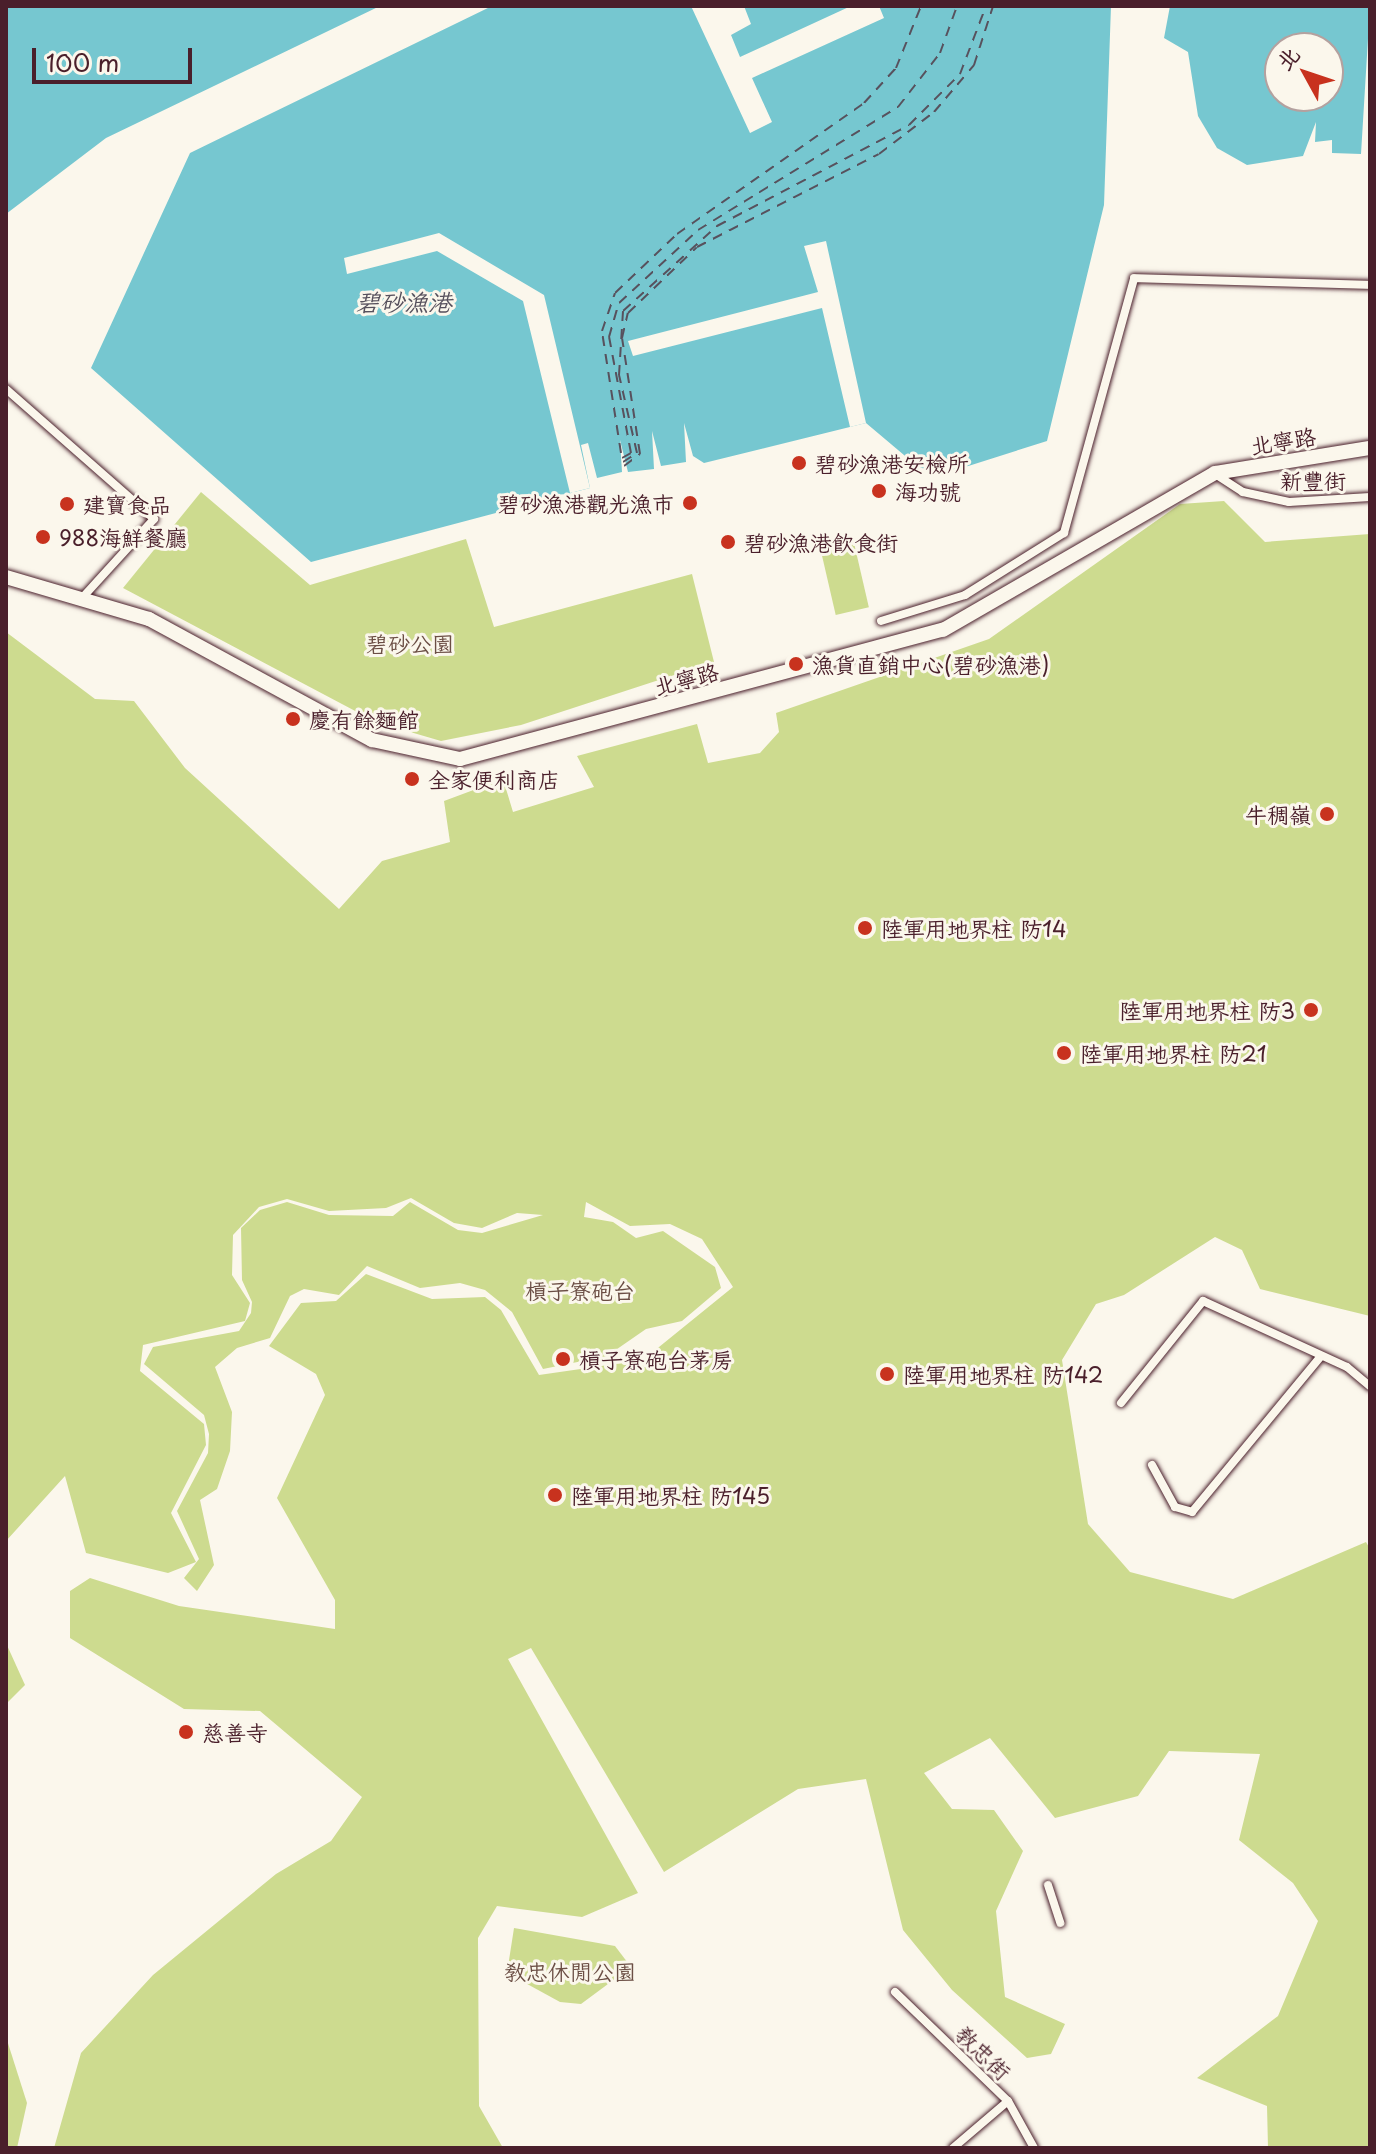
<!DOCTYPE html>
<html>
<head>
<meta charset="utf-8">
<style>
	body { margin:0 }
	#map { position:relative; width:1376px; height:2154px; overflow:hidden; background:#fbf7ec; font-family:"Playpen Sans","LXGW WenKai TC",sans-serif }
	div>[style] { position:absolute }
	.green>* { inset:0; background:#cddb8f; transform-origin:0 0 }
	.water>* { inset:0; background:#76c7d0 }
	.pier>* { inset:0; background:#fbf7ec }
	.ferry>* { height:2px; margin-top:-1px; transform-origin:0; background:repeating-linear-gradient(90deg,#57515d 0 10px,transparent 0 18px) }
	.roads { filter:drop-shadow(0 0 2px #4a1f2b) drop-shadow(0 0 2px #4a1f2b) }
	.minor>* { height:8px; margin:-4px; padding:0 4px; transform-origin:4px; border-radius:4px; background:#fbf7ec }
	.primary>* { height:14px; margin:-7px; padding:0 7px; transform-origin:7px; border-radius:7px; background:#fbf7ec }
	.dots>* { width:22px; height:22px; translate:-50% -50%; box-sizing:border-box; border:4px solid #fbf7ec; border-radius:50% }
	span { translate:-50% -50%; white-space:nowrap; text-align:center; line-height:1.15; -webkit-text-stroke:6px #fbf7ec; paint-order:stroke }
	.street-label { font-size:22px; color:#4a1f2b }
	.poi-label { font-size:22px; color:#4a1f2b }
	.left { translate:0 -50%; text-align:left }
	.right { translate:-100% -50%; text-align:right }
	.park-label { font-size:22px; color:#6b4e44 }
	.water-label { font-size:24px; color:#57515d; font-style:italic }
	.frame { position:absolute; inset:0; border:8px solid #4a1f2b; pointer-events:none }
	.north { position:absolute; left:1264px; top:32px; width:80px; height:80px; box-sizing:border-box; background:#fbf7ec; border:2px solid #b4a19f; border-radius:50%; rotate:310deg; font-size:22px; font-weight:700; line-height:32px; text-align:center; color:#4a1f2b }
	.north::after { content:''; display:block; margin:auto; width:28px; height:36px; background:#c8321e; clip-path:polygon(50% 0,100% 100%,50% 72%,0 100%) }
	.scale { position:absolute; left:32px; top:48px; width:160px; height:36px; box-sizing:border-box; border:4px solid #4a1f2b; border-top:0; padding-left:10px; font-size:24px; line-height:28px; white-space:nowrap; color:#4a1f2b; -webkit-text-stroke:6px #fbf7ec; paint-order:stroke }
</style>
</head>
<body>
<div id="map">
	<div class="green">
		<div style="clip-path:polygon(201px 492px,310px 585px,466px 539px,494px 627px,692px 574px,714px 662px,521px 725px,441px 741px,376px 722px,123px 588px)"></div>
		<div style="clip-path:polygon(1224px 501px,1265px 542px,1370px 534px,1370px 1316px,1260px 1289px,1242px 1250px,1215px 1237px,1124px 1295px,1096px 1304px,1062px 1360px,1088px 1524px,1130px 1572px,1233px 1599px,1366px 1542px,1370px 1549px,1370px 2148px,1268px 2148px,1267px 2106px,1197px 2078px,1278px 2016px,1318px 1921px,1293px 1883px,1239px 1840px,1260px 1754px,1169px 1751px,1138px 1796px,1055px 1818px,990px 1738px,924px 1773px,952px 1809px,994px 1810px,1023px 1851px,996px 1911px,1005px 1997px,1065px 2024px,1051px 2054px,1027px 2058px,952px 1990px,903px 1930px,866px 1779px,798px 1789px,664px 1872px,531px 1648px,508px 1659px,638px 1893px,582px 1917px,497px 1906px,478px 1938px,479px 2106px,503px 2148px,54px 2148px,81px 2053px,153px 1975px,276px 1874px,331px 1841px,362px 1797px,260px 1711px,184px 1709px,70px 1638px,70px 1591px,90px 1578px,179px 1606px,335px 1629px,335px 1600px,277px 1498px,325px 1395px,316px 1374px,269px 1346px,301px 1303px,336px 1301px,366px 1274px,432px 1299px,485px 1297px,501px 1310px,539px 1375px,643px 1360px,733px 1287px,702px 1239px,670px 1224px,630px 1226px,586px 1202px,584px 1217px,613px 1222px,636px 1238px,663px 1231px,715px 1267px,721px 1288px,682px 1321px,646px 1329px,607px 1356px,543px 1369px,512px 1312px,485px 1290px,460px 1283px,420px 1288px,367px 1266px,339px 1295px,304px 1289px,290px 1296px,270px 1338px,237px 1348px,215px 1367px,232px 1412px,230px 1451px,217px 1489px,200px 1500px,214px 1565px,197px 1591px,184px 1578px,199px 1559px,177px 1511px,208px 1453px,209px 1434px,204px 1415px,144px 1364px,153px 1347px,239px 1331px,251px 1313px,252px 1302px,242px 1280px,241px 1228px,260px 1210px,287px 1202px,329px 1215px,393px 1216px,410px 1202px,458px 1230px,482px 1233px,543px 1215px,517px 1213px,482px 1228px,454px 1223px,411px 1198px,386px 1208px,329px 1211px,287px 1199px,259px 1207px,233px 1235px,232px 1275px,250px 1303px,245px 1321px,143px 1345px,140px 1371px,204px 1424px,206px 1445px,171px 1513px,196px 1562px,168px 1573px,86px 1553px,65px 1476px,6px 1541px,6px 632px,95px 699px,134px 701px,185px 768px,339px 909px,382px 861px,450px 842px,444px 801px,503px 779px,513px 812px,594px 787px,577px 756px,697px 724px,708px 763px,760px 753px,779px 732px,776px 713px,989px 639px,1180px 504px)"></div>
		<div style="left:854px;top:543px;width:66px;height:34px;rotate:77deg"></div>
		<div style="clip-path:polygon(6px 1643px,25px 1685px,6px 1704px)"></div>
		<div style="clip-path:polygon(514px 1928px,615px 1946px,631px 1967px,581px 2004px,560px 2002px,507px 1973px)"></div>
		<div style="clip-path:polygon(6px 2037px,27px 2103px,17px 2148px,6px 2148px)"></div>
	</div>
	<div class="water">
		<div style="clip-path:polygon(6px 6px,380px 6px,106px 138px,6px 214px)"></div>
		<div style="clip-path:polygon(492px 6px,691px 6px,750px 133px,772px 122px,752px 78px,884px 18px,879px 6px,1111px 6px,1104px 205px,1047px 441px,940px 475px,917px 466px,866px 423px,704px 463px,693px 456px,684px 423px,686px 462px,661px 466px,652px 431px,654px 469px,628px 472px,620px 440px,622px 472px,597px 478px,588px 443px,581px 445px,590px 488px,311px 562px,91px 368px,190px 153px)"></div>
		<div style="clip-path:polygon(744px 6px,851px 6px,740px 57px,731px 35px,751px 24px)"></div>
		<div style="clip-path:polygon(evenodd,1170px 6px,1370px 6px,1361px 154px,1332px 153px,1332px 140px,1315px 142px,1316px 122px,1303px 156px,1247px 165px,1217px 148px,1198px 116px,1188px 52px,1164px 38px,1170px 6px,1280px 48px,1328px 48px,1328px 96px,1280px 96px,1280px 48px)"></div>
	</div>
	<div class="pier">
		<div style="clip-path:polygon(439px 233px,544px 295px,590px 488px,570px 493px,523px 301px,437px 251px,347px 274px,344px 258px)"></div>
		<div style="clip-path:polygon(826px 241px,866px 423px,850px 427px,822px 308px,633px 356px,628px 341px,818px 292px,804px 246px)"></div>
	</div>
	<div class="ferry">
		<div style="left:621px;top:453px;width:123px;rotate:-98.9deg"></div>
		<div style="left:602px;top:331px;width:40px;rotate:-71.1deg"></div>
		<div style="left:615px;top:293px;width:86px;rotate:-43.6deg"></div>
		<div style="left:677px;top:234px;width:228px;rotate:-35deg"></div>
		<div style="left:864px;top:103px;width:47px;rotate:-47.6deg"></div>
		<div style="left:896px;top:68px;width:67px;rotate:-68deg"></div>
		<div style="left:622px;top:458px;width:10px;rotate:-29deg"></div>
		<div style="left:631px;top:453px;width:118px;rotate:-100.7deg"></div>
		<div style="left:609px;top:337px;width:35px;rotate:-74deg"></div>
		<div style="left:619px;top:303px;width:108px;rotate:-42.7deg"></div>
		<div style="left:698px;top:230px;width:235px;rotate:-31.6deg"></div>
		<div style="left:898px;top:107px;width:68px;rotate:-52.1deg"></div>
		<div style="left:940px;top:53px;width:50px;rotate:-70.1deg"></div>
		<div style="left:623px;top:462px;width:17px;rotate:-33deg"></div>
		<div style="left:637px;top:453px;width:80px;rotate:-103deg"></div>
		<div style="left:619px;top:375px;width:64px;rotate:-86.4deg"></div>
		<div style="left:623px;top:311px;width:127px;rotate:-42.1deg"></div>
		<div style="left:717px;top:226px;width:217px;rotate:-27.7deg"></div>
		<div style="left:909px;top:125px;width:72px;rotate:-45deg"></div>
		<div style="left:960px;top:74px;width:73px;rotate:-69.1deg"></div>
		<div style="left:624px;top:466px;width:20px;rotate:-37deg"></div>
		<div style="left:640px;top:454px;width:117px;rotate:-98.8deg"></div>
		<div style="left:622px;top:338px;width:26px;rotate:-77deg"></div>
		<div style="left:628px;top:313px;width:95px;rotate:-43.7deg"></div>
		<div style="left:697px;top:247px;width:204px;rotate:-27.1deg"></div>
		<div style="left:879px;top:154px;width:69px;rotate:-37.4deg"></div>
		<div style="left:934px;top:112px;width:62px;rotate:-49.6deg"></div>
		<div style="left:974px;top:65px;width:62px;rotate:-72.1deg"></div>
	</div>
	<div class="roads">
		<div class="minor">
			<div style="left:6px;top:389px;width:197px;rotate:41.3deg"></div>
			<div style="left:154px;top:519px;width:104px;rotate:132.3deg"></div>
			<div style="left:1215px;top:474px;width:33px;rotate:33deg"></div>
			<div style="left:1243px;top:492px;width:47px;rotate:12.3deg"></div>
			<div style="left:1289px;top:502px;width:81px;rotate:-3.5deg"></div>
			<div style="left:881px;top:621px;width:88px;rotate:-17.2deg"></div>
			<div style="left:965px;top:595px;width:117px;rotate:-32.1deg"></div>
			<div style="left:1064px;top:533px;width:264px;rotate:-74.6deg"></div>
			<div style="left:1134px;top:278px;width:236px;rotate:1.7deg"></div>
			<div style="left:1121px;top:1403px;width:131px;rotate:-51.2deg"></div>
			<div style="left:1203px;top:1301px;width:158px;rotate:24.6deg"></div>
			<div style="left:1347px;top:1367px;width:30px;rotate:40deg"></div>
			<div style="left:1152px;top:1465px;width:48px;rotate:61.3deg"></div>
			<div style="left:1175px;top:1507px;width:18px;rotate:16deg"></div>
			<div style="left:1192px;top:1512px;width:202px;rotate:-50.4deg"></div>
			<div style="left:1048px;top:1885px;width:40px;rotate:72deg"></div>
			<div style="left:895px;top:1992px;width:157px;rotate:44deg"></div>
			<div style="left:1008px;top:2101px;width:54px;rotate:61deg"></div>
			<div style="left:953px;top:2148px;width:72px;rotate:-40.5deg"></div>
		</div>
		<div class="primary">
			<div style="left:6px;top:577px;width:149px;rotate:16.4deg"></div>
			<div style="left:149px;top:619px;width:254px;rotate:28.5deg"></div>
			<div style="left:372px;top:740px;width:90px;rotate:12.2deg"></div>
			<div style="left:460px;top:759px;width:500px;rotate:-15deg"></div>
			<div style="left:943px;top:630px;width:314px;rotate:-30deg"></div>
			<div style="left:1215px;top:473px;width:157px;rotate:-9.2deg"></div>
		</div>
	</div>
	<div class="dots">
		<div style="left:799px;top:463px;background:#c8321e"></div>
		<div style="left:879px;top:491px;background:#c8321e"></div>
		<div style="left:690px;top:503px;background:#c8321e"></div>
		<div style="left:67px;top:504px;background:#c8321e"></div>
		<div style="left:43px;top:537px;background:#c8321e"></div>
		<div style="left:728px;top:542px;background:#c8321e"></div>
		<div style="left:796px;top:664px;background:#c8321e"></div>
		<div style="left:293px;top:719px;background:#c8321e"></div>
		<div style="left:412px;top:779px;background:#c8321e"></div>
		<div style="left:1327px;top:814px;background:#c8321e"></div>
		<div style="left:865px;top:928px;background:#c8321e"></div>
		<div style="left:1311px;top:1010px;background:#c8321e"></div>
		<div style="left:1064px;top:1053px;background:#c8321e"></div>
		<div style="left:563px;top:1359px;background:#c8321e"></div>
		<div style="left:887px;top:1374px;background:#c8321e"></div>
		<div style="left:555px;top:1495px;background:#c8321e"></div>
		<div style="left:186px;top:1732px;background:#c8321e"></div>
	</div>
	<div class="street-label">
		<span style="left:1283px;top:440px;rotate:-9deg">北寧路</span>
		<span style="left:1313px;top:480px">新豐街</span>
		<span style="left:686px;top:678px;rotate:-15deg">北寧路</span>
		<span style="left:984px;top:2052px;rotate:44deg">教忠街</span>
	</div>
	<div class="poi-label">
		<span class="left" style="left:815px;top:463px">碧砂漁港安檢所</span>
		<span class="left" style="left:895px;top:491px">海功號</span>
		<span class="right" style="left:674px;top:503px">碧砂漁港觀光漁市</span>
		<span class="left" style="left:83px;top:504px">建寶食品</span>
		<span class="left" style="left:59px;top:537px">988海鮮餐廳</span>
		<span class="left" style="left:744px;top:542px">碧砂漁港飲食街</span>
		<span class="left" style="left:812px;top:664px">漁貨直銷中心(碧砂漁港)</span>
		<span class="left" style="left:309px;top:719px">慶有餘麵館</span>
		<span class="left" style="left:428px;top:779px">全家便利商店</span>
		<span class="right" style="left:1311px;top:814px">牛稠嶺</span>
		<span class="left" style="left:881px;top:928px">陸軍用地界柱 防14</span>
		<span class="right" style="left:1295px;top:1010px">陸軍用地界柱 防3</span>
		<span class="left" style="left:1080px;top:1053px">陸軍用地界柱 防21</span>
		<span class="left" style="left:579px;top:1359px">槓子寮砲台茅房</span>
		<span class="left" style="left:903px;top:1374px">陸軍用地界柱 防142</span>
		<span class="left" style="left:571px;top:1495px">陸軍用地界柱 防145</span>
		<span class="left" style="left:202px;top:1732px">慈善寺</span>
	</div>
	<div class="park-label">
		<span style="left:410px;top:643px">碧砂公園</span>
		<span style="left:580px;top:1290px">槓子寮砲台</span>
		<span style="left:570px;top:1971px">教忠休閒公園</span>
	</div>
	<div class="water-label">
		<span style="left:404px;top:302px">碧砂漁港</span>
	</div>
	<div class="frame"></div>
	<div class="north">北</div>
	<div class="scale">100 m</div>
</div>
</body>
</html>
